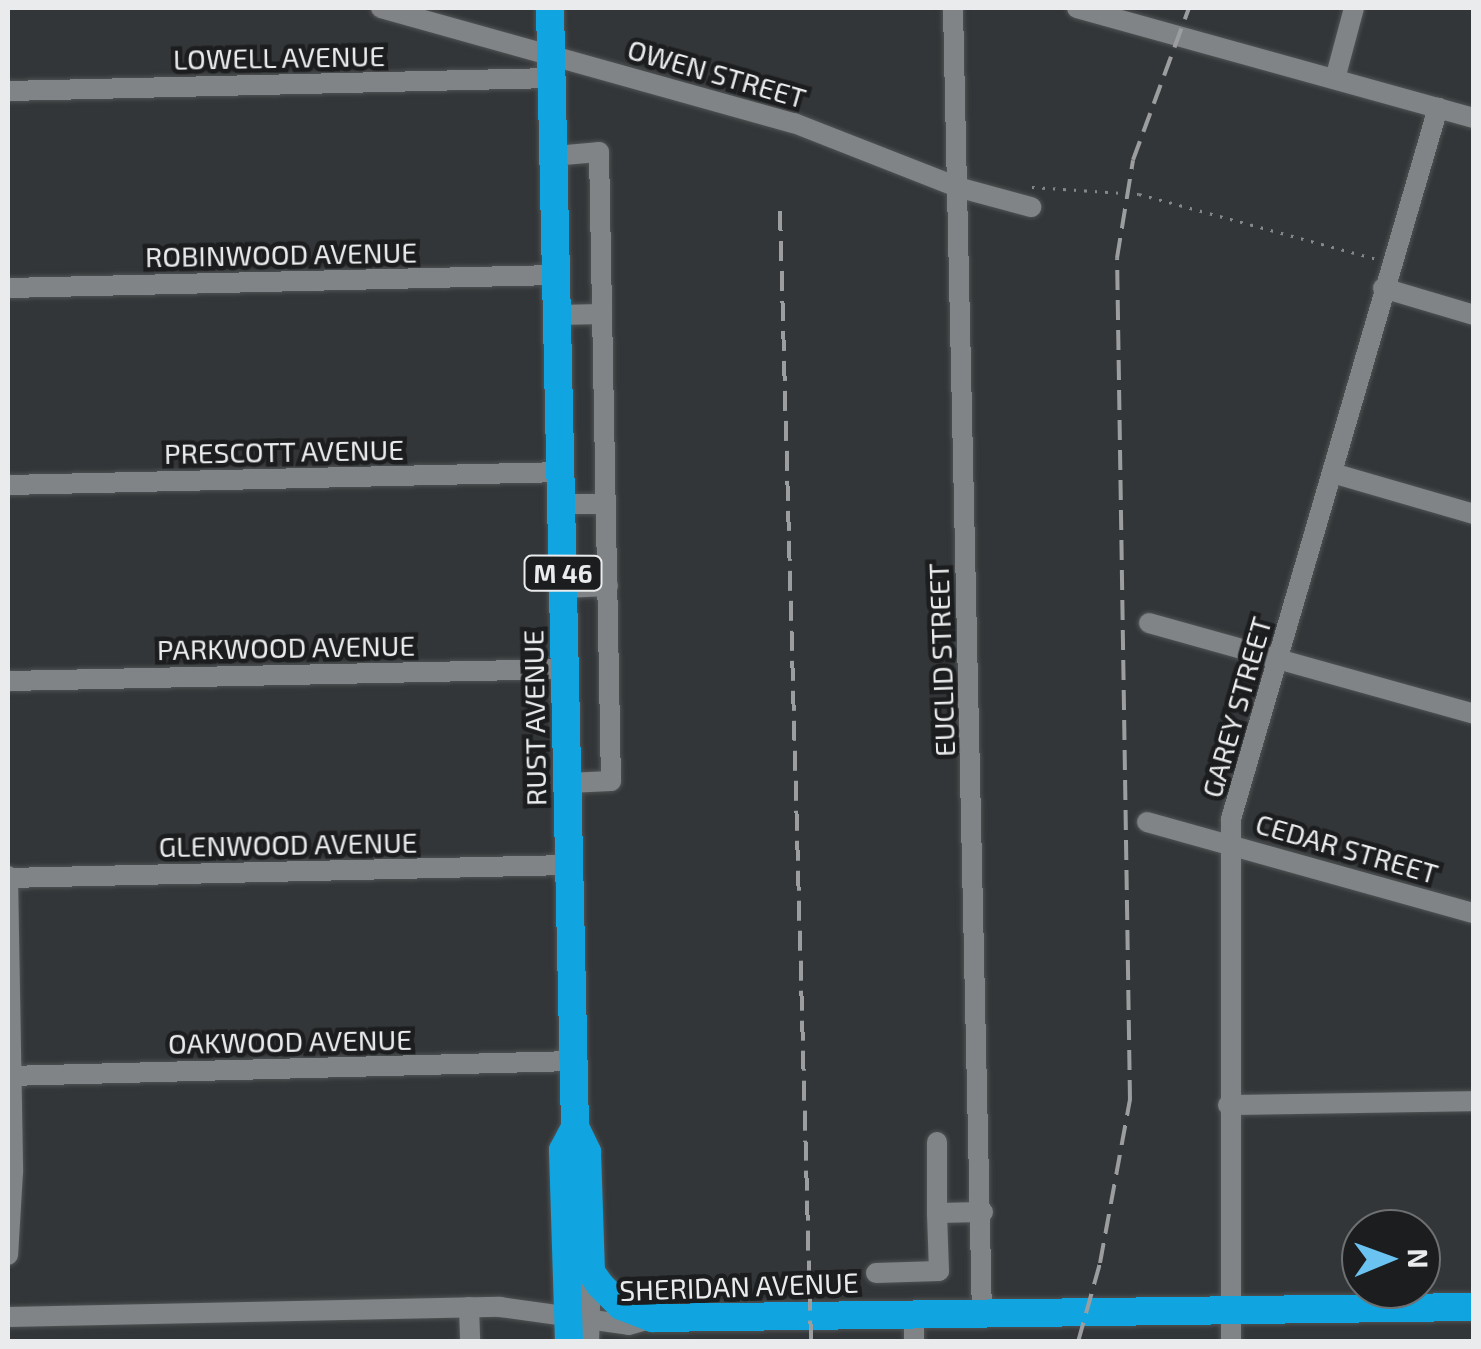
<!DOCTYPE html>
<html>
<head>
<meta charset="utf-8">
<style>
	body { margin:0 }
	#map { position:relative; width:1481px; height:1349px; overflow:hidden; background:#333638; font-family:"Exo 2",sans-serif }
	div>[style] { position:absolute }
	.path>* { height:2.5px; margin-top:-1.25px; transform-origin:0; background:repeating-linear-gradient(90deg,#858889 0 2.5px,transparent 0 10.5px) }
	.roads { filter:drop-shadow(0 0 2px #505354) drop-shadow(0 0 2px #505354) }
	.minor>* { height:20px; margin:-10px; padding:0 10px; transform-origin:10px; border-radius:10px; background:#818487 }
	.highway>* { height:28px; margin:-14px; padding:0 14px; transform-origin:14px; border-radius:14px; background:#10a5e0 }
	.rail>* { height:4px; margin-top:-2px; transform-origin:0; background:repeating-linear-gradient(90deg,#9b9d9e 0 20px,transparent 0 30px) }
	span { translate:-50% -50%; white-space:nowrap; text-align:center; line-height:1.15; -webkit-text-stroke:9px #1c1d1e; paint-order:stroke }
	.shield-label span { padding:2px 8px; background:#1c1d1e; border:2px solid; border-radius:8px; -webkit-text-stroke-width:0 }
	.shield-label { font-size:25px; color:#e9ebec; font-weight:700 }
	.street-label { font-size:28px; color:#e9ebec }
	.frame { position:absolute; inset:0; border:10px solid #e9ebec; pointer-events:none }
	.north { position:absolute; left:1341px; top:1209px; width:100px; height:100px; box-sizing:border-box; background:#1c1d1e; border:2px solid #6e6f70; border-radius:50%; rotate:89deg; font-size:28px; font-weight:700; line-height:40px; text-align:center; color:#e9ebec }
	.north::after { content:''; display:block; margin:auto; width:35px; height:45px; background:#6bc3f2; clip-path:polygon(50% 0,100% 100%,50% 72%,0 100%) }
</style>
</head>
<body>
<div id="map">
	<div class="path">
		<div style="left:1032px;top:187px;width:107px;rotate:3.7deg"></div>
		<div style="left:1139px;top:194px;width:246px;rotate:15.3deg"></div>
	</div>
	<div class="roads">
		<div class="minor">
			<div style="left:381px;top:8px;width:429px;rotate:15.6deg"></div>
			<div style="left:794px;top:123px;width:175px;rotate:21.4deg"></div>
			<div style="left:957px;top:187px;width:77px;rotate:15.1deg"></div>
			<div style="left:953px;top:8px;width:1303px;rotate:88.73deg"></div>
			<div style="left:1077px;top:8px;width:412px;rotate:15.5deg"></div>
			<div style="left:1335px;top:79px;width:73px;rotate:-75deg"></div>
			<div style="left:8px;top:91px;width:544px;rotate:-1.37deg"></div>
			<div style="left:554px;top:156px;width:45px;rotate:-5.1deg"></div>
			<div style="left:599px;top:152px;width:629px;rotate:88.91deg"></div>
			<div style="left:611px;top:781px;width:43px;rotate:177.3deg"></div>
			<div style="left:8px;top:288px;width:549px;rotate:-1.36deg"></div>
			<div style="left:1383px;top:288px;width:95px;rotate:16.5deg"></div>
			<div style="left:558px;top:315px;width:44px;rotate:-1.3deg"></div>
			<div style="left:1332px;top:473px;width:148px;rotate:16.1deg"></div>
			<div style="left:8px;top:485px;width:554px;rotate:-1.34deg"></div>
			<div style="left:562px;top:504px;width:44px"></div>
			<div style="left:564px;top:588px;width:44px;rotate:-2.6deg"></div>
			<div style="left:1149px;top:623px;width:337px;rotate:15.6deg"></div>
			<div style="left:8px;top:681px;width:558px;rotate:-1.23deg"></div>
			<div style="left:1147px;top:822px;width:339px;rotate:15.6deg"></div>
			<div style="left:8px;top:876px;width:296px;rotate:89deg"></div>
			<div style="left:13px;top:1172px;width:83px;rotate:93.4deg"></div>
			<div style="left:8px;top:878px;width:562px;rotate:-1.33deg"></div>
			<div style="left:8px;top:1076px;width:566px;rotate:-1.52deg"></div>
			<div style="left:1228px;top:1105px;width:246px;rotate:-0.9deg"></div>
			<div style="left:937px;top:1142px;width:71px;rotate:90deg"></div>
			<div style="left:937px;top:1213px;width:46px;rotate:-1.2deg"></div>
			<div style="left:876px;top:1273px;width:63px;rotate:-1.8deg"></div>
			<div style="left:939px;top:1271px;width:58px;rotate:-92deg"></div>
			<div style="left:469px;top:1307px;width:35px;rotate:88deg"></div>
			<div style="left:914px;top:1313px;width:29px;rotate:90deg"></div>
			<div style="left:8px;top:1317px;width:492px;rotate:-1.2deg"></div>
			<div style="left:500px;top:1307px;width:130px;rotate:7.9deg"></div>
			<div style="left:629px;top:1325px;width:25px;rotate:-16deg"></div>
			<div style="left:589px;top:1342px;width:70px;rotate:-88.4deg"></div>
			<div style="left:1231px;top:1342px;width:523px;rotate:-90deg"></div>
			<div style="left:1231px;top:819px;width:741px;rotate:-73.77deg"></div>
		</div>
		<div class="highway">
			<div style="left:550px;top:8px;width:1119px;rotate:88.72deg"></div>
			<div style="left:575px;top:1127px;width:28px;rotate:64deg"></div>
			<div style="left:587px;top:1152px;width:120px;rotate:88.1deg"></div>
			<div style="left:591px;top:1272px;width:16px;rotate:55deg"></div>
			<div style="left:600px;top:1285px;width:30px;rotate:45deg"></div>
			<div style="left:621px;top:1306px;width:34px;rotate:21deg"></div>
			<div style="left:653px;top:1318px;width:821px;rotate:-0.77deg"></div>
			<div style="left:569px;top:1342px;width:192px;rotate:-91.8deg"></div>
			<div style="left:563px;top:1150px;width:26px;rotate:-62deg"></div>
		</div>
	</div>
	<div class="rail">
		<div style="left:780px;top:211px;width:1131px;rotate:88.43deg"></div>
		<div style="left:1078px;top:1342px;width:82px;rotate:-74.4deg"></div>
		<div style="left:1100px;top:1263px;width:166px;rotate:-79.6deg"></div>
		<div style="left:1130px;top:1100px;width:842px;rotate:-90.88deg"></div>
		<div style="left:1117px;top:258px;width:99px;rotate:-80.7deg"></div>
		<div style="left:1133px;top:160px;width:162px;rotate:-69.8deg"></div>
	</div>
	<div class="shield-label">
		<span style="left:563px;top:573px">M 46</span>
	</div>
	<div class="street-label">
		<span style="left:279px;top:57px;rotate:-1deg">LOWELL AVENUE</span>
		<span style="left:717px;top:73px;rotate:16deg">OWEN STREET</span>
		<span style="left:281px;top:254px;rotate:-1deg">ROBINWOOD AVENUE</span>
		<span style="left:284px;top:451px;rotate:-1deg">PRESCOTT AVENUE</span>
		<span style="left:286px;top:647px;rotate:-1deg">PARKWOOD AVENUE</span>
		<span style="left:941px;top:660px;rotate:-92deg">EUCLID STREET</span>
		<span style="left:1236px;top:707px;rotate:-74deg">GAREY STREET</span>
		<span style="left:534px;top:718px;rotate:-91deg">RUST AVENUE</span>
		<span style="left:288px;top:844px;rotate:-1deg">GLENWOOD AVENUE</span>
		<span style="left:1347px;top:848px;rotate:16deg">CEDAR STREET</span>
		<span style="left:290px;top:1041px;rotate:-1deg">OAKWOOD AVENUE</span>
		<span style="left:739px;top:1286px;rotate:-2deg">SHERIDAN AVENUE</span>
	</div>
	<div class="frame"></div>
	<div class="north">N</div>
</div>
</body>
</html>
